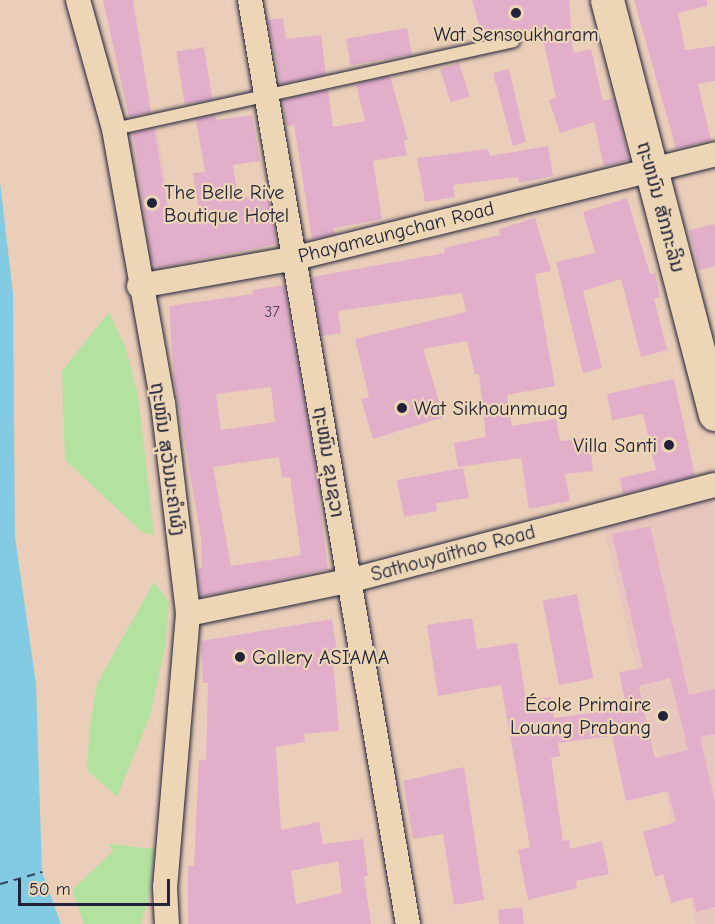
<!DOCTYPE html>
<html>
<head>
<meta charset="utf-8">
<style>
	body { margin:0 }
	#map { position:relative; width:715px; height:924px; overflow:hidden; background:#eaceb9; font-family:"Comic Neue","Noto Sans Lao",sans-serif }
	div>[style] { position:absolute }
	.built>* { inset:0; background:#e8c5be; transform-origin:0 0 }
	.green>* { inset:0; background:#b2e1a0 }
	.water>* { inset:0; background:#82cbe3 }
	.ferry>* { height:1.5px; margin-top:-0.75px; transform-origin:0; background:repeating-linear-gradient(90deg,#35445d 0 8px,transparent 0 14px) }
	.building>* { inset:0; background:#e2afcb; transform-origin:0 0 }
	.roads { filter:drop-shadow(0 0 2px #22223b) drop-shadow(0 0 2px #22223b) }
	.lane>* { height:12px; margin:-6px; padding:0 6px; transform-origin:6px; border-radius:6px; background:#ecd6b5 }
	.street>* { height:24px; margin:-12px; padding:0 12px; transform-origin:12px; border-radius:12px; background:#ecd6b5 }
	.secondary>* { height:33px; margin:-16.5px; padding:0 16.5px; transform-origin:16.5px; border-radius:16.5px; background:#ecd6b5 }
	.dots>* { width:16px; height:16px; translate:-50% -50%; box-sizing:border-box; border:3px solid #ecd6b5; border-radius:50% }
	span { translate:-50% -50%; white-space:nowrap; text-align:center; line-height:1.15; -webkit-text-stroke:4.5px #ecd6b5; paint-order:stroke }
	.number-label { font-size:16px; color:#52455f }
	.number-label span { -webkit-text-stroke-width:0 }
	.poi-label { font-size:20px; color:#22223b }
	.left { translate:0 -50%; text-align:left }
	.right { translate:-100% -50%; text-align:right }
	.street-label { font-size:20px; color:#22223b }
	.scale { position:absolute; left:18px; top:879px; width:152px; height:27px; box-sizing:border-box; border:3px solid #22223b; border-top:0; padding-left:8px; font-size:18px; line-height:21px; white-space:nowrap; color:#22223b; -webkit-text-stroke:4px #ecd6b5; paint-order:stroke }
</style>
</head>
<body>
<div id="map">
	<div class="built">
		<div style="left:157px;top:127px;width:150px;height:33px;rotate:81deg"></div>
		<div style="clip-path:polygon(evenodd,715px 498px,715px 689px,675px 699px,685px 741px,715px 734px,715px 802px,661px 757px,696px 911px,715px 907px,715px 924px,696px 924px,603px 525px,715px 498px,650px 526px,684px 674px,647px 684px,612px 535px,650px 526px)"></div>
	</div>
	<div class="green">
		<div style="clip-path:polygon(109px 312px,126px 349px,138px 395px,154px 535px,143px 533px,65px 460px,62px 371px)"></div>
		<div style="clip-path:polygon(154px 582px,169px 602px,165px 647px,150px 716px,117px 797px,87px 770px,90px 725px,97px 684px)"></div>
		<div style="clip-path:polygon(109px 844px,154px 849px,150px 892px,141px 924px,84px 924px,72px 890px,113px 851px)"></div>
	</div>
	<div class="water">
		<div style="clip-path:polygon(0 182px,13px 294px,15px 537px,36px 684px,42px 872px,61px 924px,0 924px)"></div>
	</div>
	<div class="ferry">
		<div style="left:0;top:884px;width:44px;rotate:-15.9deg"></div>
	</div>
	<div class="building">
		<div style="clip-path:polygon(103px 0,133px 0,151px 112px,129px 117px)"></div>
		<div style="clip-path:polygon(472px 0,569px 0,573px 53px,591px 49px,603px 101px,613px 98px,629px 160px,604px 166px,594px 122px,560px 133px,549px 100px,556px 98px,541px 30px,500px 33px,483px 39px)"></div>
		<div style="clip-path:polygon(634px 0,707px 0,707px 6px,678px 13px,685px 50px,715px 46px,715px 81px,698px 84px,711px 140px,676px 149px)"></div>
		<div style="clip-path:polygon(283px 18px,286px 39px,321px 35px,326px 74px,281px 84px,268px 20px)"></div>
		<div style="left:407px;top:28px;width:27px;height:62px;rotate:80deg"></div>
		<div style="left:204px;top:47px;width:53px;height:28px;rotate:81deg"></div>
		<div style="left:459px;top:63px;width:35px;height:20px;rotate:72deg"></div>
		<div style="clip-path:polygon(509px 69px,526px 142px,513px 146px,493px 73px)"></div>
		<div style="clip-path:polygon(390px 76px,408px 140px,404px 141px,407px 155px,373px 161px,382px 219px,334px 228px,335px 234px,312px 239px,294px 125px,287px 126px,283px 100px,328px 90px,333px 127px,365px 121px,356px 84px)"></div>
		<div style="clip-path:polygon(215px 115px,216px 120px,252px 115px,260px 161px,233px 165px,238px 198px,269px 194px,276px 244px,157px 268px,152px 260px,133px 133px,154px 129px,155px 132px,170px 222px,200px 217px,193px 173px,205px 172px,196px 119px)"></div>
		<div style="clip-path:polygon(548px 146px,553px 176px,519px 183px,518px 177px,453px 185px,455px 197px,425px 202px,417px 158px,488px 149px,490px 156px)"></div>
		<div style="clip-path:polygon(627px 198px,650px 274px,655px 273px,660px 297px,654px 299px,667px 350px,641px 357px,621px 279px,583px 291px,602px 368px,583px 373px,556px 262px,595px 253px,583px 212px)"></div>
		<div style="clip-path:polygon(535px 218px,551px 271px,535px 274px,555px 386px,507px 395px,512px 426px,556px 419px,560px 441px,589px 438px,593px 471px,565px 474px,570px 501px,529px 509px,521px 458px,458px 467px,454px 443px,486px 437px,479px 374px,475px 375px,467px 341px,423px 349px,444px 417px,373px 439px,361px 399px,369px 397px,355px 339px,466px 312px,462px 293px,338px 311px,341px 333px,322px 336px,312px 277px,445px 253px,444px 248px,500px 235px,499px 229px)"></div>
		<div style="clip-path:polygon(715px 224px,715px 266px,699px 270px,689px 230px)"></div>
		<div style="clip-path:polygon(evenodd,284px 285px,313px 451px,328px 569px,201px 597px,197px 569px,202px 568px,201px 538px,174px 379px,169px 306px,253px 294px,252px 290px,284px 285px,271px 387px,275px 422px,221px 430px,216px 394px,271px 387px,284px 285px,279px 457px,282px 478px,290px 477px,301px 555px,231px 566px,213px 467px,279px 457px)"></div>
		<div style="clip-path:polygon(674px 379px,695px 476px,623px 494px,620px 478px,656px 470px,643px 414px,612px 420px,607px 394px)"></div>
		<div style="clip-path:polygon(463px 468px,469px 498px,436px 503px,437px 511px,404px 517px,397px 480px)"></div>
		<div style="clip-path:polygon(evenodd,650px 526px,689px 695px,715px 689px,715px 734px,700px 737px,715px 802px,715px 907px,696px 912px,693px 897px,671px 903px,663px 874px,655px 877px,643px 832px,676px 822px,668px 791px,626px 801px,612px 736px,558px 743px,560px 756px,551px 758px,563px 841px,569px 840px,570px 849px,602px 841px,609px 874px,576px 881px,577px 888px,528px 900px,518px 850px,530px 847px,501px 685px,438px 696px,427px 625px,472px 618px,477px 649px,517px 643px,526px 700px,551px 697px,554px 718px,606px 711px,605px 707px,625px 702px,619px 672px,643px 668px,612px 534px,650px 526px,670px 678px,688px 750px,655px 758px,639px 686px,670px 678px)"></div>
		<div style="left:577px;top:594px;width:86px;height:35px;rotate:79deg"></div>
		<div style="clip-path:polygon(evenodd,332px 619px,338px 659px,333px 660px,339px 731px,304px 734px,305px 742px,276px 747px,281px 830px,319px 822px,323px 844px,363px 839px,368px 876px,364px 876px,371px 924px,188px 924px,188px 866px,194px 866px,199px 760px,206px 760px,208px 683px,203px 683px,201px 641px,332px 619px,338px 861px,342px 893px,296px 904px,291px 871px,338px 861px)"></div>
		<div style="clip-path:polygon(464px 767px,484px 900px,454px 905px,443px 834px,413px 839px,403px 781px)"></div>
		<div style="clip-path:polygon(522px 907px,524px 924px,499px 924px,498px 910px)"></div>
	</div>
	<div class="roads">
		<div class="lane">
			<div style="left:114px;top:129px;width:409px;rotate:-12.4deg"></div>
		</div>
		<div class="street">
			<div style="left:78px;top:0;width:134px;rotate:74.4deg"></div>
			<div style="left:114px;top:129px;width:278px;rotate:79.9deg"></div>
			<div style="left:163px;top:403px;width:212px;rotate:83.2deg"></div>
			<div style="left:188px;top:614px;width:274px;rotate:94.8deg"></div>
			<div style="left:165px;top:887px;width:37px;rotate:87deg"></div>
			<div style="left:250px;top:0;width:937px;rotate:80.3deg"></div>
			<div style="left:139px;top:286px;width:159px;rotate:-10.1deg"></div>
			<div style="left:296px;top:258px;width:432px;rotate:-13.9deg"></div>
			<div style="left:188px;top:614px;width:163px;rotate:-11.7deg"></div>
			<div style="left:348px;top:581px;width:379px;rotate:-14.7deg"></div>
		</div>
		<div class="secondary">
			<div style="left:607px;top:0;width:428px;rotate:75.4deg"></div>
		</div>
	</div>
	<div class="dots">
		<div style="left:516px;top:13px;background:#22223b"></div>
		<div style="left:152px;top:203px;background:#22223b"></div>
		<div style="left:402px;top:408px;background:#22223b"></div>
		<div style="left:669px;top:445px;background:#22223b"></div>
		<div style="left:240px;top:657px;background:#22223b"></div>
		<div style="left:663px;top:716px;background:#22223b"></div>
	</div>
	<div class="number-label">
		<span style="left:272px;top:312px">37</span>
	</div>
	<div class="poi-label">
		<span style="left:516px;top:34px">Wat Sensoukharam</span>
		<span class="left" style="left:164px;top:204px">The Belle Rive<br>Boutique Hotel</span>
		<span class="left" style="left:414px;top:408px">Wat Sikhounmuag</span>
		<span class="right" style="left:657px;top:445px">Villa Santi</span>
		<span class="left" style="left:252px;top:657px">Gallery ASIAMA</span>
		<span class="right" style="left:651px;top:716px">École Primaire<br>Louang Prabang</span>
	</div>
	<div class="street-label">
		<span style="left:661px;top:207px;rotate:75deg">ຖະຫນົນ ສັກກະລິນ</span>
		<span style="left:396px;top:232px;rotate:-14deg">Phayameungchan Road</span>
		<span style="left:168px;top:459px;rotate:82deg">ຖະໜົນ ສຸວັນນະຄໍາຜົງ</span>
		<span style="left:329px;top:462px;rotate:81deg">ຖະໜົນ ຂຸນຊວາ</span>
		<span style="left:453px;top:553px;rotate:-15deg">Sathouyaithao Road</span>
	</div>
	<div class="scale">50 m</div>
</div>
</body>
</html>
